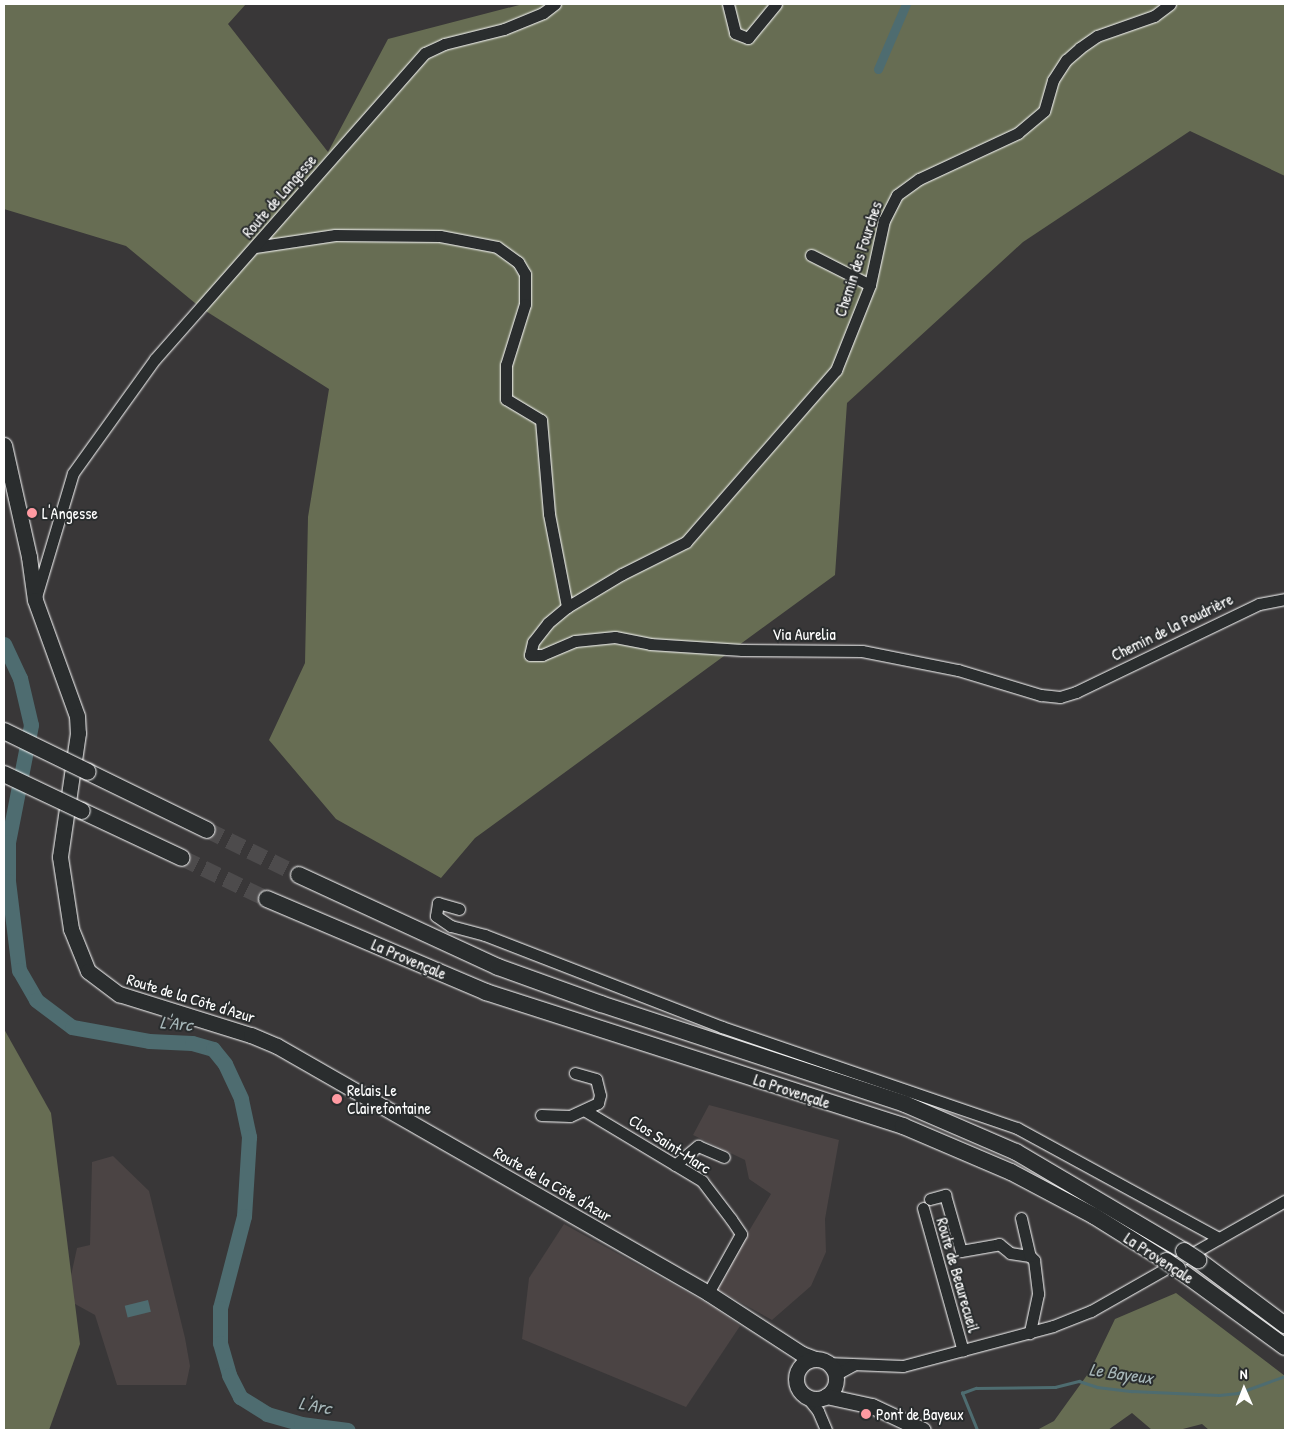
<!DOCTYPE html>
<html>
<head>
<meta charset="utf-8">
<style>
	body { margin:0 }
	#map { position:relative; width:1289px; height:1434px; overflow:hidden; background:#393738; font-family:"Patrick Hand",sans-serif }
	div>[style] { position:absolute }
	.built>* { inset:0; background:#4b4444 }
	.green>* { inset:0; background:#676d53 }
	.water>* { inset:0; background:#4e6c70; transform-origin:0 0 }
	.stream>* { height:2.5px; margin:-1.25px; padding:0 1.25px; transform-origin:1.25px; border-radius:1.25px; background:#4e6c70 }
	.canal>* { height:9px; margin:-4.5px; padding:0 4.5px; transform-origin:4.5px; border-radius:4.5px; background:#4e6c70 }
	.river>* { height:15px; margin:-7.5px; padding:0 7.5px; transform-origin:7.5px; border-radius:7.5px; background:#4e6c70 }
	.highway-tunnel>* { height:16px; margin-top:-8px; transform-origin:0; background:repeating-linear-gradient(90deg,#4d4b4c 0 16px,transparent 0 24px) }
	.roads { filter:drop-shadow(0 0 1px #fff) drop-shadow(0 0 1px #fff) }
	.minor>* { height:11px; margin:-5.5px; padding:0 5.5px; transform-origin:5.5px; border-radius:5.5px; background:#2a2d2e }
	.major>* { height:15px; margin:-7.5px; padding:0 7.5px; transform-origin:7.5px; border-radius:7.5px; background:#2a2d2e }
	.major>.ring { margin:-7.5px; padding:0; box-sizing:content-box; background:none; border:15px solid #2a2d2e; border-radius:50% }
	.highway>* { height:16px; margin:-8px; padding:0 8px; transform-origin:8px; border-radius:8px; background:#2a2d2e }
	.bridges { filter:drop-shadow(0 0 1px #fff) drop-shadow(0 0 1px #fff) }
	.highway-bridge>* { height:16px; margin:-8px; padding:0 8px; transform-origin:8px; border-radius:8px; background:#2a2d2e }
	.dots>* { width:14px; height:14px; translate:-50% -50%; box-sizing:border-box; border:2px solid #2a2d2e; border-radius:50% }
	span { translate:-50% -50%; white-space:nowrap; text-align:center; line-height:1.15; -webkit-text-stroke:4px #2a2d2e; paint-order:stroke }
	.street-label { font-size:16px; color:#fff }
	.poi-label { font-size:16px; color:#fff }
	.left { translate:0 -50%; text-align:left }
	.water-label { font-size:18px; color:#a6b6b8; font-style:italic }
	.frame { position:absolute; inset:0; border:5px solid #fff; pointer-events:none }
	.north { position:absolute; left:1219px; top:1364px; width:50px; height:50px; -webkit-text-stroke:4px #2a2d2e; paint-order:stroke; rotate:359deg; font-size:14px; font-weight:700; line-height:20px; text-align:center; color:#fff }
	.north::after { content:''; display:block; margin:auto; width:18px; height:22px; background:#fff; clip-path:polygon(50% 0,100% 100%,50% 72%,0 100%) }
</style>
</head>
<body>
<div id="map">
	<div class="built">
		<div style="clip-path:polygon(709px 1105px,839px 1140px,825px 1219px,826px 1252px,811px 1286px,772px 1320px,715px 1288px,771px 1194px,749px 1179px,745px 1160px,693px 1135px)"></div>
		<div style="clip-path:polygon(113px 1156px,149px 1191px,185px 1338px,190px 1366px,186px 1385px,117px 1385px,95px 1315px,66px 1299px,77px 1248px,90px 1245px,92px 1162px)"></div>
		<div style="clip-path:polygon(564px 1224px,714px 1307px,740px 1326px,686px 1407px,522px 1339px,529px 1278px)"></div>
	</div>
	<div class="green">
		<div style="clip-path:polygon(4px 4px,246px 4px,228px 24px,328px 152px,388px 39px,523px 4px,1285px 4px,1285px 176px,1190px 131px,1023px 242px,847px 403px,835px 575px,475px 838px,441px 878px,336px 819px,269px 740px,305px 663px,308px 517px,329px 389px,201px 308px,126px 246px,4px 209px)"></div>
		<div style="clip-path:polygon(4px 1029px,51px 1113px,80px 1344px,49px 1430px,4px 1430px)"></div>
		<div style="clip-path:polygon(1176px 1293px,1285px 1376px,1285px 1430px,1209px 1430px,1202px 1424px,1179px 1430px,1152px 1430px,1132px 1413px,1108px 1430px,1037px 1430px,1054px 1421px,1090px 1371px,1115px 1319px)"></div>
	</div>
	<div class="water">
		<div style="left:148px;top:1300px;width:12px;height:24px;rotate:76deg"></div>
	</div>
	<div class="stream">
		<div style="left:977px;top:1430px;width:40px;rotate:-112deg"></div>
		<div style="left:962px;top:1393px;width:15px;rotate:-20deg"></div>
		<div style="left:976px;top:1388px;width:79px;rotate:-0.7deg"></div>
		<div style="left:1055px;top:1387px;width:25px;rotate:-14deg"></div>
		<div style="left:1079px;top:1381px;width:19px;rotate:18deg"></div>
		<div style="left:1097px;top:1387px;width:35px;rotate:7deg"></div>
		<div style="left:1132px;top:1391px;width:87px;rotate:2.6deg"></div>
		<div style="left:1219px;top:1395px;width:19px;rotate:-6deg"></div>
		<div style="left:1238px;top:1393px;width:50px;rotate:-19.9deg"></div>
	</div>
	<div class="canal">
		<div style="left:878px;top:69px;width:71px;rotate:-66.7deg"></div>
	</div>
	<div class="river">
		<div style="left:4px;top:644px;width:38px;rotate:65deg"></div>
		<div style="left:20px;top:678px;width:48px;rotate:76.8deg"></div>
		<div style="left:31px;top:725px;width:119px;rotate:101.1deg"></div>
		<div style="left:8px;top:842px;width:39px;rotate:90deg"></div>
		<div style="left:8px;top:881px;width:90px;rotate:83deg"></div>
		<div style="left:19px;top:970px;width:34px;rotate:60deg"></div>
		<div style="left:36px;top:1000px;width:45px;rotate:36.9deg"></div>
		<div style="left:72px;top:1027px;width:78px;rotate:10.3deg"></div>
		<div style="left:149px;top:1041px;width:43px;rotate:2.7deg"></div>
		<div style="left:192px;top:1043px;width:22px;rotate:16deg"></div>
		<div style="left:213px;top:1049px;width:19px;rotate:51deg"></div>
		<div style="left:225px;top:1064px;width:38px;rotate:65deg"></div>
		<div style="left:241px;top:1099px;width:39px;rotate:78deg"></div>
		<div style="left:249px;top:1137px;width:79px;rotate:93.6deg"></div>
		<div style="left:244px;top:1216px;width:95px;rotate:104.6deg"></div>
		<div style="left:220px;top:1308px;width:35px;rotate:90deg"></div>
		<div style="left:220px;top:1343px;width:33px;rotate:74deg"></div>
		<div style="left:229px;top:1375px;width:25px;rotate:63deg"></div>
		<div style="left:240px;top:1397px;width:32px;rotate:32deg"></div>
		<div style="left:267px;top:1414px;width:35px;rotate:16deg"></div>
		<div style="left:301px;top:1424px;width:47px;rotate:7.3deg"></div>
	</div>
	<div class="highway-tunnel">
		<div style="left:207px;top:830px;width:102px;rotate:26.1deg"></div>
		<div style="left:182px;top:858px;width:94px;rotate:25.8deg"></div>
	</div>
	<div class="roads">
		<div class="minor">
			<div style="left:728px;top:4px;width:30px;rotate:76deg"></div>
			<div style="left:735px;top:33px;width:14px;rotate:21deg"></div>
			<div style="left:748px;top:38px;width:44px;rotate:-50.5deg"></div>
			<div style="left:1170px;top:4px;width:20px;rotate:143deg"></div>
			<div style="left:1154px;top:16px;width:60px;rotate:160.7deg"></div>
			<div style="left:1097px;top:36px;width:21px;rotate:145deg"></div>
			<div style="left:1080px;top:48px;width:18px;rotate:139deg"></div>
			<div style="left:1066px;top:60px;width:24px;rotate:123deg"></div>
			<div style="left:1053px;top:80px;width:32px;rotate:106deg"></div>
			<div style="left:1044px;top:111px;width:34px;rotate:140deg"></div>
			<div style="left:1018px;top:133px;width:109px;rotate:155.1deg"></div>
			<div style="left:919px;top:179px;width:27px;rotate:144deg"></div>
			<div style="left:897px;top:195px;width:28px;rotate:117deg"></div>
			<div style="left:884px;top:220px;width:66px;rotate:102.2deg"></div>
			<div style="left:870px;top:285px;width:92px;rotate:111.8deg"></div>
			<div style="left:836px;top:370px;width:228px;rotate:131.1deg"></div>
			<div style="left:686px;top:542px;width:72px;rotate:153.4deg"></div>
			<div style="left:622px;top:574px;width:64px;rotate:149deg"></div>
			<div style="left:567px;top:607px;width:25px;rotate:140deg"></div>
			<div style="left:548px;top:623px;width:24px;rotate:128deg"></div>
			<div style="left:533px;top:642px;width:13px;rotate:103deg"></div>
			<div style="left:530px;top:655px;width:12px"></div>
			<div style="left:542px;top:655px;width:36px;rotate:-23deg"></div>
			<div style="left:575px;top:641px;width:40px;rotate:-5.7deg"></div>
			<div style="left:615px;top:637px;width:36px;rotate:11deg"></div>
			<div style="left:650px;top:644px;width:92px;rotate:3.7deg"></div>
			<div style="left:742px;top:650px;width:120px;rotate:0.5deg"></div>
			<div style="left:862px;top:651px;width:98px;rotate:11.2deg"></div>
			<div style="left:958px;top:670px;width:87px;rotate:16.8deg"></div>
			<div style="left:1041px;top:695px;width:19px;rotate:6deg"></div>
			<div style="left:1060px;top:697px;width:17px;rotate:-17deg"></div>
			<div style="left:1076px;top:692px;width:203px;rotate:-25.7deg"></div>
			<div style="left:1259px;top:604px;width:26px;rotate:-11deg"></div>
			<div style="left:255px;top:247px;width:81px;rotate:-8.5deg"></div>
			<div style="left:335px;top:235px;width:105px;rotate:0.5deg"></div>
			<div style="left:440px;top:236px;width:58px;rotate:10.9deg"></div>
			<div style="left:497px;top:247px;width:26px;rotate:36deg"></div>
			<div style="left:518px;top:262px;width:14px;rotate:60deg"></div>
			<div style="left:525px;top:274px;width:30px;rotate:90deg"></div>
			<div style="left:525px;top:304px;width:64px;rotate:107.3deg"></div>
			<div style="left:506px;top:365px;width:34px;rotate:90deg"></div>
			<div style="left:506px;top:399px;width:41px;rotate:31deg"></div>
			<div style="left:541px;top:420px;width:94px;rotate:85.1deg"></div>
			<div style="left:549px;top:514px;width:95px;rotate:79deg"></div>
			<div style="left:811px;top:255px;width:66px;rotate:27deg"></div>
			<div style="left:36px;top:597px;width:129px;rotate:-73.4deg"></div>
			<div style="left:73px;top:473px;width:140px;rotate:-54.3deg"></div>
			<div style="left:155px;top:359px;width:408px;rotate:-48.6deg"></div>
			<div style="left:425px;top:53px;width:21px;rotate:-25deg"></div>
			<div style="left:444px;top:44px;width:62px;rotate:-14deg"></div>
			<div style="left:504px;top:29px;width:42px;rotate:-22.3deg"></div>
			<div style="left:543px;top:13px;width:15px;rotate:-37deg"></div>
			<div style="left:459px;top:909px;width:22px;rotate:-164deg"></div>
			<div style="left:438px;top:903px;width:13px;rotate:99deg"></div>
			<div style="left:436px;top:916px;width:18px;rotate:34deg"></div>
			<div style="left:451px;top:926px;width:35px;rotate:15deg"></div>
			<div style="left:485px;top:935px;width:254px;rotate:21.2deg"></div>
			<div style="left:722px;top:1027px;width:312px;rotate:18.9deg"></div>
			<div style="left:1017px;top:1128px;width:230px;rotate:28.6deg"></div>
			<div style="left:584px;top:1110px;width:138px;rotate:31deg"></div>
			<div style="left:702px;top:1181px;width:48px;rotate:52.7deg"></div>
			<div style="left:731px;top:1219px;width:18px;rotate:56deg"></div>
			<div style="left:741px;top:1234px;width:68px;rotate:119.2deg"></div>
			<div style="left:541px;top:1115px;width:29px;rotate:2deg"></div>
			<div style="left:570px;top:1116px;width:31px;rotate:-25deg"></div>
			<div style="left:598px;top:1103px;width:8px;rotate:-76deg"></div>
			<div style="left:600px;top:1095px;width:16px;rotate:-104deg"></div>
			<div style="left:596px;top:1079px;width:22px;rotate:-164deg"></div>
			<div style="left:675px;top:1165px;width:30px;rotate:-40deg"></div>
			<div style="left:698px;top:1146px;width:28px;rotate:23deg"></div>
			<div style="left:930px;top:1199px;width:16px;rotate:-15deg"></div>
			<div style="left:945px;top:1195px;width:58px;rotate:74.1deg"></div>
			<div style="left:961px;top:1251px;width:39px;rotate:-10deg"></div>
			<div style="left:999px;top:1244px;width:14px;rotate:39deg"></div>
			<div style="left:1010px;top:1253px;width:20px;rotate:9deg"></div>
			<div style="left:1030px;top:1256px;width:6px;rotate:45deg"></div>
			<div style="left:1034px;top:1260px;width:34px;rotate:83deg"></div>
			<div style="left:1038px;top:1294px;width:40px;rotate:102deg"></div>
			<div style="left:923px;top:1208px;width:148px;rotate:74.4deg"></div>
			<div style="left:1021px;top:1218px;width:39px;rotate:77deg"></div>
			<div style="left:827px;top:1363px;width:76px;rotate:2.3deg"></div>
			<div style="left:903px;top:1366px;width:155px;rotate:-14.9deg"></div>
			<div style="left:1053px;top:1326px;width:41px;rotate:-21.5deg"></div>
			<div style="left:1091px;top:1311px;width:223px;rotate:-29.6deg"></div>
			<div style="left:835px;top:1375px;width:21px;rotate:-29deg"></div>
			<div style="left:806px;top:1396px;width:19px;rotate:51deg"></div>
			<div style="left:818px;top:1411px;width:21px;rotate:67deg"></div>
		</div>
		<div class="major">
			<div style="left:4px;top:445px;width:115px;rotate:77.4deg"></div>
			<div style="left:29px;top:557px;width:43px;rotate:82.1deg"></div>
			<div style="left:35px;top:600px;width:123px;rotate:70.1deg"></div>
			<div style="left:77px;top:716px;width:17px;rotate:87deg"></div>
			<div style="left:78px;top:733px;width:125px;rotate:98.3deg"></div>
			<div style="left:60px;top:857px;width:73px;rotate:81.3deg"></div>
			<div style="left:71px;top:929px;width:45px;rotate:68deg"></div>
			<div style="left:88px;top:971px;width:39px;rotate:37deg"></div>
			<div style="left:119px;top:994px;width:138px;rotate:17.3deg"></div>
			<div style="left:251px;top:1035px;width:28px;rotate:23deg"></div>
			<div style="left:277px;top:1046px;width:497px;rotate:29.8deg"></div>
			<div style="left:708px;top:1293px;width:112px;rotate:33deg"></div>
			<div style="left:802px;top:1354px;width:14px;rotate:21deg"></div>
			<div class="ring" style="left:796px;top:1359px;width:25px;height:25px"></div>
			<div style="left:826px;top:1396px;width:47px;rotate:12.3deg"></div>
			<div style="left:872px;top:1406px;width:56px;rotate:25.2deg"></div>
		</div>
		<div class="highway">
			<div style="left:88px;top:772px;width:132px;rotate:26deg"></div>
			<div style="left:82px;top:811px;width:110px;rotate:25.2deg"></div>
			<div style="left:299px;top:875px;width:219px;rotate:24.8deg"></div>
			<div style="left:498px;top:967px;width:109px;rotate:19.8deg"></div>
			<div style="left:601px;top:1004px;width:320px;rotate:18.2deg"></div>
			<div style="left:905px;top:1104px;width:121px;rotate:23.4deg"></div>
			<div style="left:1016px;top:1152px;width:195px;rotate:30.5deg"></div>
			<div style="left:267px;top:899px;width:238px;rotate:23deg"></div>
			<div style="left:486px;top:992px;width:438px;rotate:17.8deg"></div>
			<div style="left:903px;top:1126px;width:117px;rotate:23.1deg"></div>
			<div style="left:1011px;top:1172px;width:94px;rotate:27.9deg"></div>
			<div style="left:1094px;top:1216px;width:85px;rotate:32deg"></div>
			<div style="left:1198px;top:1260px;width:109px;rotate:36.8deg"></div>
			<div style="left:1178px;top:1269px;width:132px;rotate:36.1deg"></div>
		</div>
	</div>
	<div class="bridges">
		<div class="highway-bridge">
			<div style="left:4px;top:731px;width:93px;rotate:26deg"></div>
			<div style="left:4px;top:774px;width:86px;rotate:25.4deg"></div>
			<div style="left:1184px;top:1251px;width:17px;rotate:33deg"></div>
			<div style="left:1166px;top:1261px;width:14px;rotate:34deg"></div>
		</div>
	</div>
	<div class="dots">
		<div style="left:32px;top:513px;background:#ff9aa2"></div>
		<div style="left:337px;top:1099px;background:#ff9aa2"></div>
		<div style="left:866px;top:1414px;background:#ff9aa2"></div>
	</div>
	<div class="street-label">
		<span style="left:279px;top:196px;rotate:-49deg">Route de Langesse</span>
		<span style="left:858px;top:259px;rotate:-72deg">Chemin des Fourches</span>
		<span style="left:1172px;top:627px;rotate:-26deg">Chemin de la Poudrière</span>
		<span style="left:804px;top:634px">Via Aurelia</span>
		<span style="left:409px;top:959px;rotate:23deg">La Provençale</span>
		<span style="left:191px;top:998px;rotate:17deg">Route de la Côte d'Azur</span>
		<span style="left:792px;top:1091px;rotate:18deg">La Provençale</span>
		<span style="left:670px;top:1144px;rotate:33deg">Clos Saint-Marc</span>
		<span style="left:553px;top:1184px;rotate:30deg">Route de la Côte d'Azur</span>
		<span style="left:1159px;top:1258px;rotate:33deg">La Provençale</span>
		<span style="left:958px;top:1275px;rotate:74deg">Route de Beaurecueil</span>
	</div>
	<div class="poi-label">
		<span class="left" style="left:42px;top:513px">L'Angesse</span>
		<span class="left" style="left:347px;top:1099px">Relais Le<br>Clairefontaine</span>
		<span class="left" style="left:876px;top:1414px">Pont de Bayeux</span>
	</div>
	<div class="water-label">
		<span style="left:176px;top:1024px;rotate:5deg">L'Arc</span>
		<span style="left:1121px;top:1374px;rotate:8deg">Le Bayeux</span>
		<span style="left:315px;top:1406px;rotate:10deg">L'Arc</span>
	</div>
	<div class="frame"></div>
	<div class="north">N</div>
</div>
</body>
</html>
